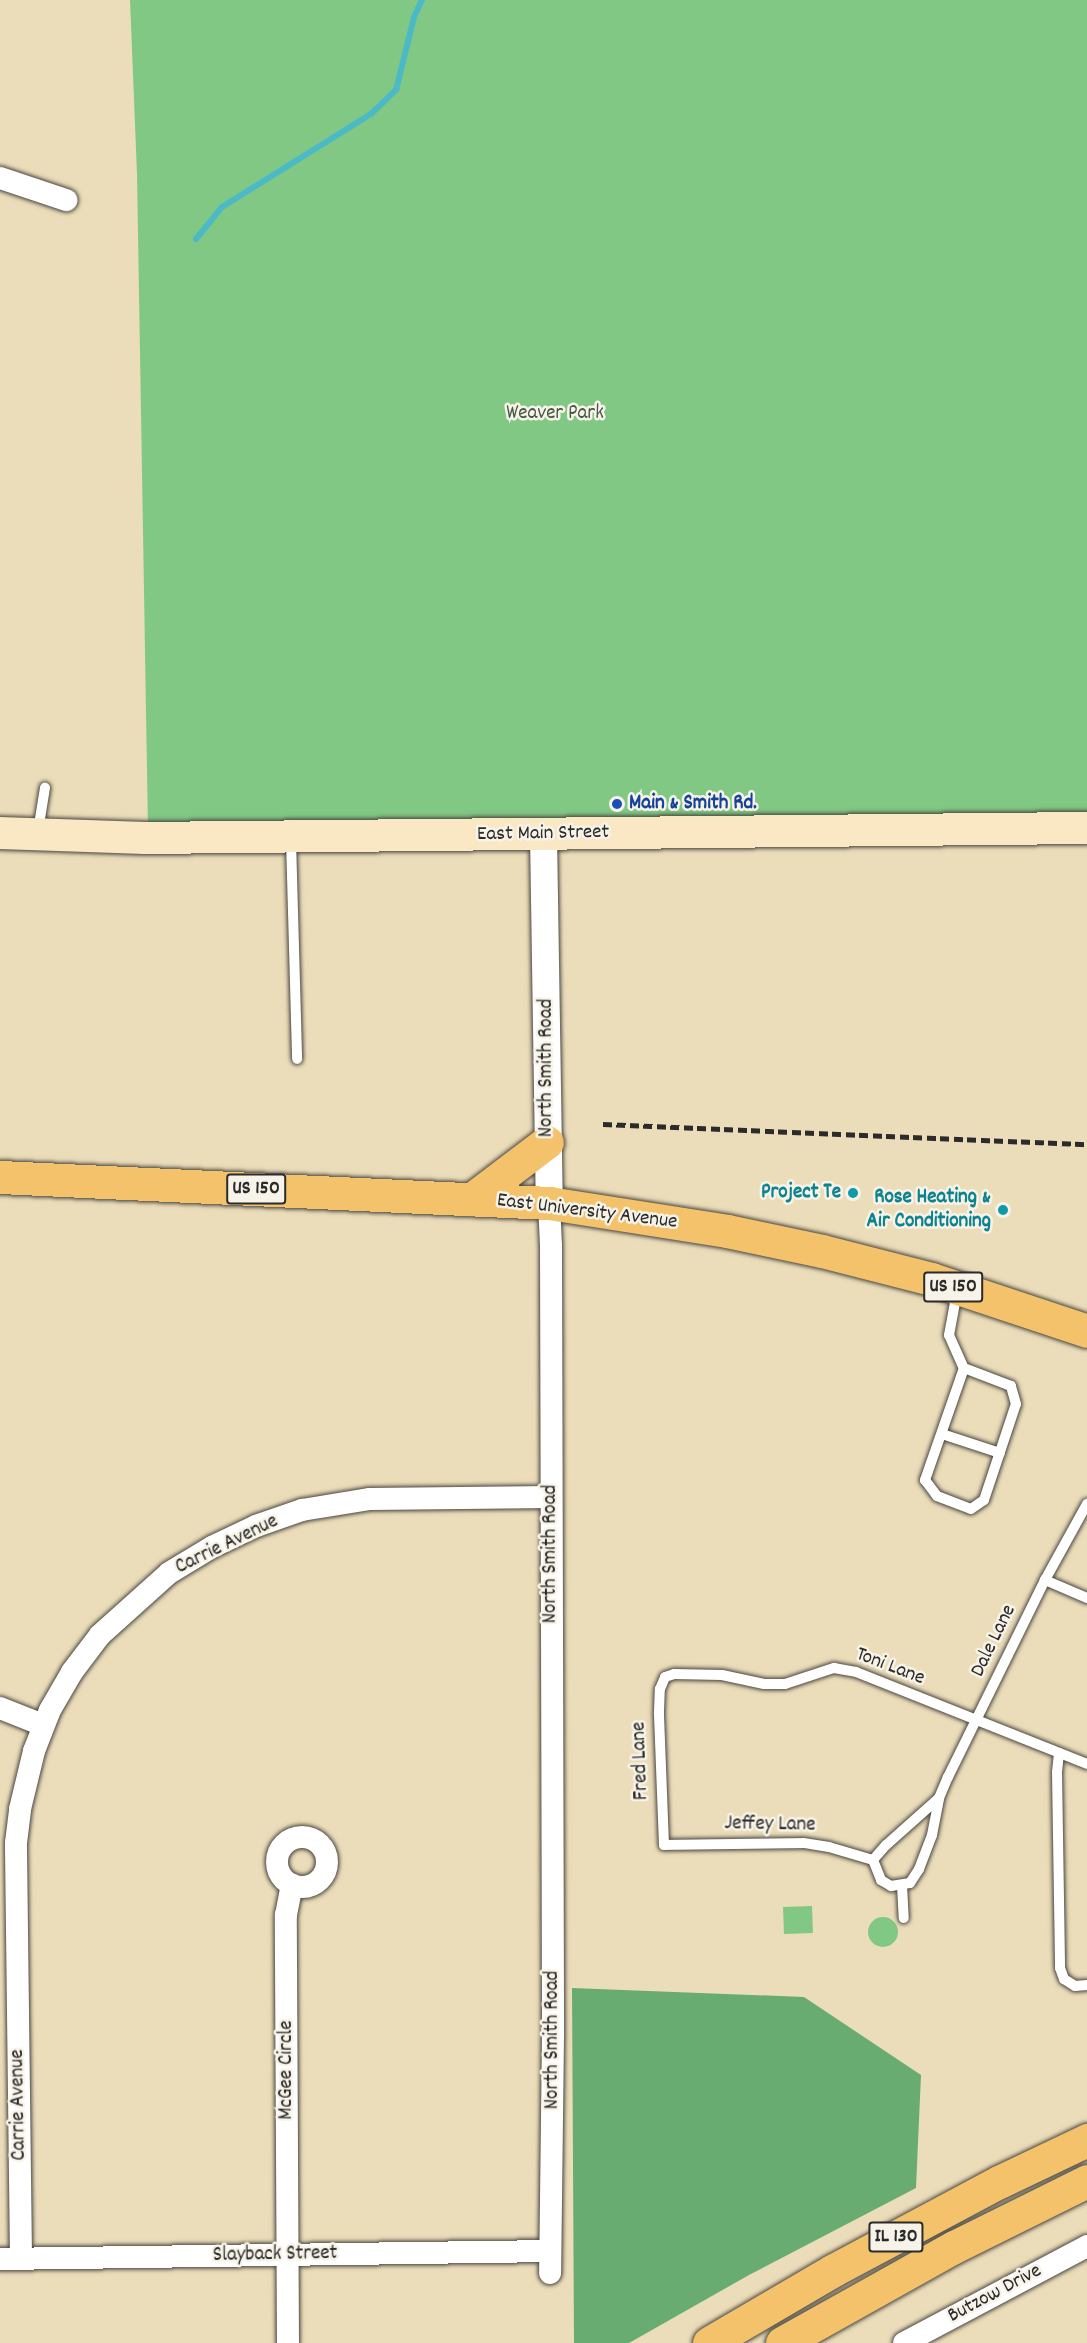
<!DOCTYPE html>
<html>
<head>
<meta charset="utf-8">
<style>
	body { margin:0 }
	#map { position:relative; width:1087px; height:2343px; overflow:hidden; background:#ecddba; font-family:Dekko,sans-serif }
	div>[style] { position:absolute }
	.green>* { inset:0; background:#81c884; transform-origin:0 0 }
	.round { border-radius:50% }
	.forest>* { inset:0; background:#68ac72 }
	.stream>* { height:6px; margin:-3px; padding:0 3px; transform-origin:3px; border-radius:3px; background:#4cbac6 }
	.roads { filter:drop-shadow(0 0 2px #484640) drop-shadow(0 0 2px #484640) }
	.service>* { height:10px; margin:-5px; padding:0 5px; transform-origin:5px; border-radius:5px; background:#fff }
	.minor>* { height:22px; margin:-11px; padding:0 11px; transform-origin:11px; border-radius:11px; background:#fff }
	.minor>.ring { margin:-11px; padding:0; box-sizing:content-box; background:none; border:22px solid #fff; border-radius:50% }
	.tertiary>* { height:27px; margin:-13.5px; padding:0 13.5px; transform-origin:13.5px; border-radius:13.5px; background:#fff }
	.secondary>* { height:32px; margin:-16px; padding:0 16px; transform-origin:16px; border-radius:16px; background:#fae7c3 }
	.primary>* { height:33px; margin:-16.5px; padding:0 16.5px; transform-origin:16.5px; border-radius:16.5px; background:#f3c26a }
	.rail>* { height:4.5px; margin-top:-2.25px; transform-origin:0; background:repeating-linear-gradient(90deg,#2b2b2b 0 9px,transparent 0 13.5px) }
	.dots>* { width:16px; height:16px; translate:-50% -50%; box-sizing:border-box; border:3px solid #f7f3e8; border-radius:50% }
	span { translate:-50% -50%; white-space:nowrap; text-align:center; line-height:1.15; -webkit-text-stroke:5px #f7f3e8; paint-order:stroke }
	.shield-label span { padding:2px 4px; background:#f7f3e8; border:2px solid; border-radius:4px; -webkit-text-stroke-width:0 }
	.shield-label { font-size:20px; color:#2b2b2b; font-weight:700 }
	.park-label { font-size:21px; color:#455a46 }
	.transit-label { font-size:21px; color:#164399; font-weight:700 }
	.left { translate:0 -50%; text-align:left }
	.street-label { font-size:21px; color:#2b2b2b }
	.culture-label { font-size:21px; color:#0d838f; font-weight:700 }
	.right { translate:-100% -50%; text-align:right }
</style>
</head>
<body>
<div id="map">
	<div class="green">
		<div style="clip-path:polygon(130px 0,1087px 0,1087px 825px,148px 830px,137px 174px)"></div>
		<div style="left:812px;top:1906px;width:27px;height:29px;rotate:88deg"></div>
		<div class="round" style="left:868px;top:1917px;width:30px;height:30px"></div>
	</div>
	<div class="forest">
		<div style="clip-path:polygon(572px 1988px,804px 1997px,921px 2075px,916px 2188px,749px 2275px,629px 2343px,574px 2343px)"></div>
	</div>
	<div class="stream">
		<div style="left:196px;top:239px;width:41px;rotate:-50.9deg"></div>
		<div style="left:222px;top:207px;width:176px;rotate:-32deg"></div>
		<div style="left:371px;top:114px;width:35px;rotate:-44deg"></div>
		<div style="left:396px;top:90px;width:75px;rotate:-76.1deg"></div>
		<div style="left:414px;top:17px;width:19px;rotate:-65deg"></div>
	</div>
	<div class="roads">
		<div class="service">
			<div style="left:38px;top:831px;width:44px;rotate:-80.8deg"></div>
			<div style="left:291px;top:840px;width:219px;rotate:88.4deg"></div>
			<div style="left:957px;top:1292px;width:44px;rotate:100.5deg"></div>
			<div style="left:949px;top:1335px;width:36px;rotate:66deg"></div>
			<div style="left:964px;top:1368px;width:119px;rotate:109.2deg"></div>
			<div style="left:925px;top:1480px;width:20px;rotate:53deg"></div>
			<div style="left:937px;top:1496px;width:36px;rotate:21deg"></div>
			<div style="left:971px;top:1509px;width:16px;rotate:-35deg"></div>
			<div style="left:984px;top:1500px;width:101px;rotate:-71.6deg"></div>
			<div style="left:1016px;top:1404px;width:19px;rotate:-106deg"></div>
			<div style="left:1011px;top:1386px;width:50px;rotate:-159deg"></div>
			<div style="left:942px;top:1434px;width:61px;rotate:18.1deg"></div>
			<div style="left:1045px;top:1580px;width:46px;rotate:23.2deg"></div>
			<div style="left:1059px;top:1753px;width:19px;rotate:96deg"></div>
			<div style="left:1057px;top:1772px;width:196px;rotate:89.1deg"></div>
			<div style="left:1060px;top:1968px;width:12px;rotate:70deg"></div>
			<div style="left:1064px;top:1979px;width:13px;rotate:32deg"></div>
			<div style="left:1075px;top:1986px;width:12px;rotate:-5deg"></div>
			<div style="left:939px;top:1798px;width:71px;rotate:138.4deg"></div>
			<div style="left:886px;top:1845px;width:20px;rotate:131deg"></div>
			<div style="left:873px;top:1860px;width:22px;rotate:68deg"></div>
			<div style="left:881px;top:1880px;width:12px;rotate:31deg"></div>
			<div style="left:891px;top:1886px;width:19px;rotate:-9deg"></div>
			<div style="left:910px;top:1883px;width:17px;rotate:-57deg"></div>
			<div style="left:919px;top:1869px;width:36px;rotate:-69deg"></div>
			<div style="left:932px;top:1835px;width:38px;rotate:-79deg"></div>
			<div style="left:939px;top:1798px;width:23px;rotate:-67deg"></div>
			<div style="left:948px;top:1777px;width:220px;rotate:-63.8deg"></div>
			<div style="left:1045px;top:1580px;width:87px;rotate:-61.1deg"></div>
			<div style="left:873px;top:1860px;width:46px;rotate:-163.5deg"></div>
			<div style="left:829px;top:1847px;width:26px;rotate:-171deg"></div>
			<div style="left:803px;top:1843px;width:139px;rotate:179.2deg"></div>
			<div style="left:664px;top:1845px;width:133px;rotate:-92.2deg"></div>
			<div style="left:659px;top:1712px;width:23px;rotate:-88deg"></div>
			<div style="left:660px;top:1689px;width:13px;rotate:-67deg"></div>
			<div style="left:665px;top:1677px;width:9px;rotate:-18deg"></div>
			<div style="left:674px;top:1674px;width:48px;rotate:1.2deg"></div>
			<div style="left:722px;top:1675px;width:43px;rotate:12.1deg"></div>
			<div style="left:764px;top:1684px;width:21px"></div>
			<div style="left:785px;top:1684px;width:52px;rotate:-18.1deg"></div>
			<div style="left:834px;top:1668px;width:22px;rotate:10deg"></div>
			<div style="left:856px;top:1672px;width:249px;rotate:21.7deg"></div>
			<div style="left:902px;top:1885px;width:33px;rotate:87deg"></div>
		</div>
		<div class="minor">
			<div style="left:0;top:178px;width:70px;rotate:18.4deg"></div>
			<div style="left:549px;top:1203px;width:43px;rotate:87.3deg"></div>
			<div style="left:551px;top:1246px;width:790px;rotate:89.85deg"></div>
			<div style="left:553px;top:2036px;width:237px;rotate:90.7deg"></div>
			<div style="left:0;top:1708px;width:46px;rotate:21.6deg"></div>
			<div class="ring" style="left:277px;top:1837px;width:28px;height:28px"></div>
			<div style="left:21px;top:2258px;width:415px;rotate:-90.7deg"></div>
			<div style="left:16px;top:1843px;width:34px;rotate:-83deg"></div>
			<div style="left:20px;top:1809px;width:60px;rotate:-76.4deg"></div>
			<div style="left:34px;top:1751px;width:44px;rotate:-68.7deg"></div>
			<div style="left:50px;top:1710px;width:44px;rotate:-59.9deg"></div>
			<div style="left:72px;top:1672px;width:46px;rotate:-52.9deg"></div>
			<div style="left:100px;top:1635px;width:93px;rotate:-41.9deg"></div>
			<div style="left:169px;top:1573px;width:50px;rotate:-31.2deg"></div>
			<div style="left:212px;top:1547px;width:49px;rotate:-25.5deg"></div>
			<div style="left:256px;top:1526px;width:49px;rotate:-19.2deg"></div>
			<div style="left:302px;top:1510px;width:69px;rotate:-9.2deg"></div>
			<div style="left:370px;top:1499px;width:181px;rotate:-0.6deg"></div>
			<div style="left:0;top:2259px;width:550px;rotate:-0.83deg"></div>
			<div style="left:288px;top:2343px;width:428px;rotate:-90.3deg"></div>
			<div style="left:286px;top:1915px;width:31px;rotate:-79deg"></div>
			<div style="left:904px;top:2343px;width:207px;rotate:-27.9deg"></div>
		</div>
		<div class="tertiary">
			<div style="left:543px;top:834px;width:369px;rotate:89.1deg"></div>
		</div>
		<div class="secondary">
			<div style="left:0;top:833px;width:145px;rotate:2deg"></div>
			<div style="left:145px;top:838px;width:942px;rotate:-0.61deg"></div>
		</div>
		<div class="primary">
			<div style="left:0;top:1177px;width:550px;rotate:2.71deg"></div>
			<div style="left:549px;top:1203px;width:180px;rotate:8.9deg"></div>
			<div style="left:727px;top:1231px;width:97px;rotate:11.9deg"></div>
			<div style="left:822px;top:1251px;width:113px;rotate:14.4deg"></div>
			<div style="left:931px;top:1279px;width:164px;rotate:18.4deg"></div>
			<div style="left:472px;top:1199px;width:94px;rotate:-37.2deg"></div>
			<div style="left:709px;top:2343px;width:143px;rotate:-30.3deg"></div>
			<div style="left:832px;top:2271px;width:189px;rotate:-28.1deg"></div>
			<div style="left:999px;top:2182px;width:98px;rotate:-25.5deg"></div>
			<div style="left:782px;top:2343px;width:197px;rotate:-29.2deg"></div>
			<div style="left:954px;top:2247px;width:148px;rotate:-26.4deg"></div>
		</div>
	</div>
	<div class="rail">
		<div style="left:603px;top:1124px;width:484px;rotate:2.4deg"></div>
	</div>
	<div class="dots">
		<div style="left:617px;top:804px;background:#1a4fb4"></div>
		<div style="left:853px;top:1193px;background:#0f9aa8"></div>
		<div style="left:1003px;top:1210px;background:#0f9aa8"></div>
	</div>
	<div class="shield-label">
		<span style="left:256px;top:1189px">US 150</span>
		<span style="left:953px;top:1287px">US 150</span>
		<span style="left:896px;top:2237px">IL 130</span>
	</div>
	<div class="park-label">
		<span style="left:555px;top:414px">Weaver Park</span>
	</div>
	<div class="transit-label">
		<span class="left" style="left:629px;top:804px">Main &amp; Smith Rd.</span>
	</div>
	<div class="street-label">
		<span style="left:543px;top:834px;rotate:-1deg">East Main Street</span>
		<span style="left:547px;top:1068px;rotate:-90deg">North Smith Road</span>
		<span style="left:587px;top:1212px;rotate:7deg">East University Avenue</span>
		<span style="left:227px;top:1545px;rotate:-26deg">Carrie Avenue</span>
		<span style="left:551px;top:1554px;rotate:-90deg">North Smith Road</span>
		<span style="left:994px;top:1641px;rotate:-64deg">Dale Lane</span>
		<span style="left:890px;top:1667px;rotate:21deg">Toni Lane</span>
		<span style="left:641px;top:1761px;rotate:-92deg">Fred Lane</span>
		<span style="left:770px;top:1825px;rotate:1deg">Jeffey Lane</span>
		<span style="left:553px;top:2040px;rotate:-90deg">North Smith Road</span>
		<span style="left:287px;top:2070px;rotate:-90deg">McGee Circle</span>
		<span style="left:19px;top:2105px;rotate:-91deg">Carrie Avenue</span>
		<span style="left:275px;top:2255px;rotate:-1deg">Slayback Street</span>
		<span style="left:995px;top:2294px;rotate:-28deg">Butzow Drive</span>
	</div>
	<div class="culture-label">
		<span class="right" style="left:841px;top:1193px">Project Te</span>
		<span class="right" style="left:991px;top:1210px">Rose Heating &amp;<br>Air Conditioning</span>
	</div>
</div>
</body>
</html>
